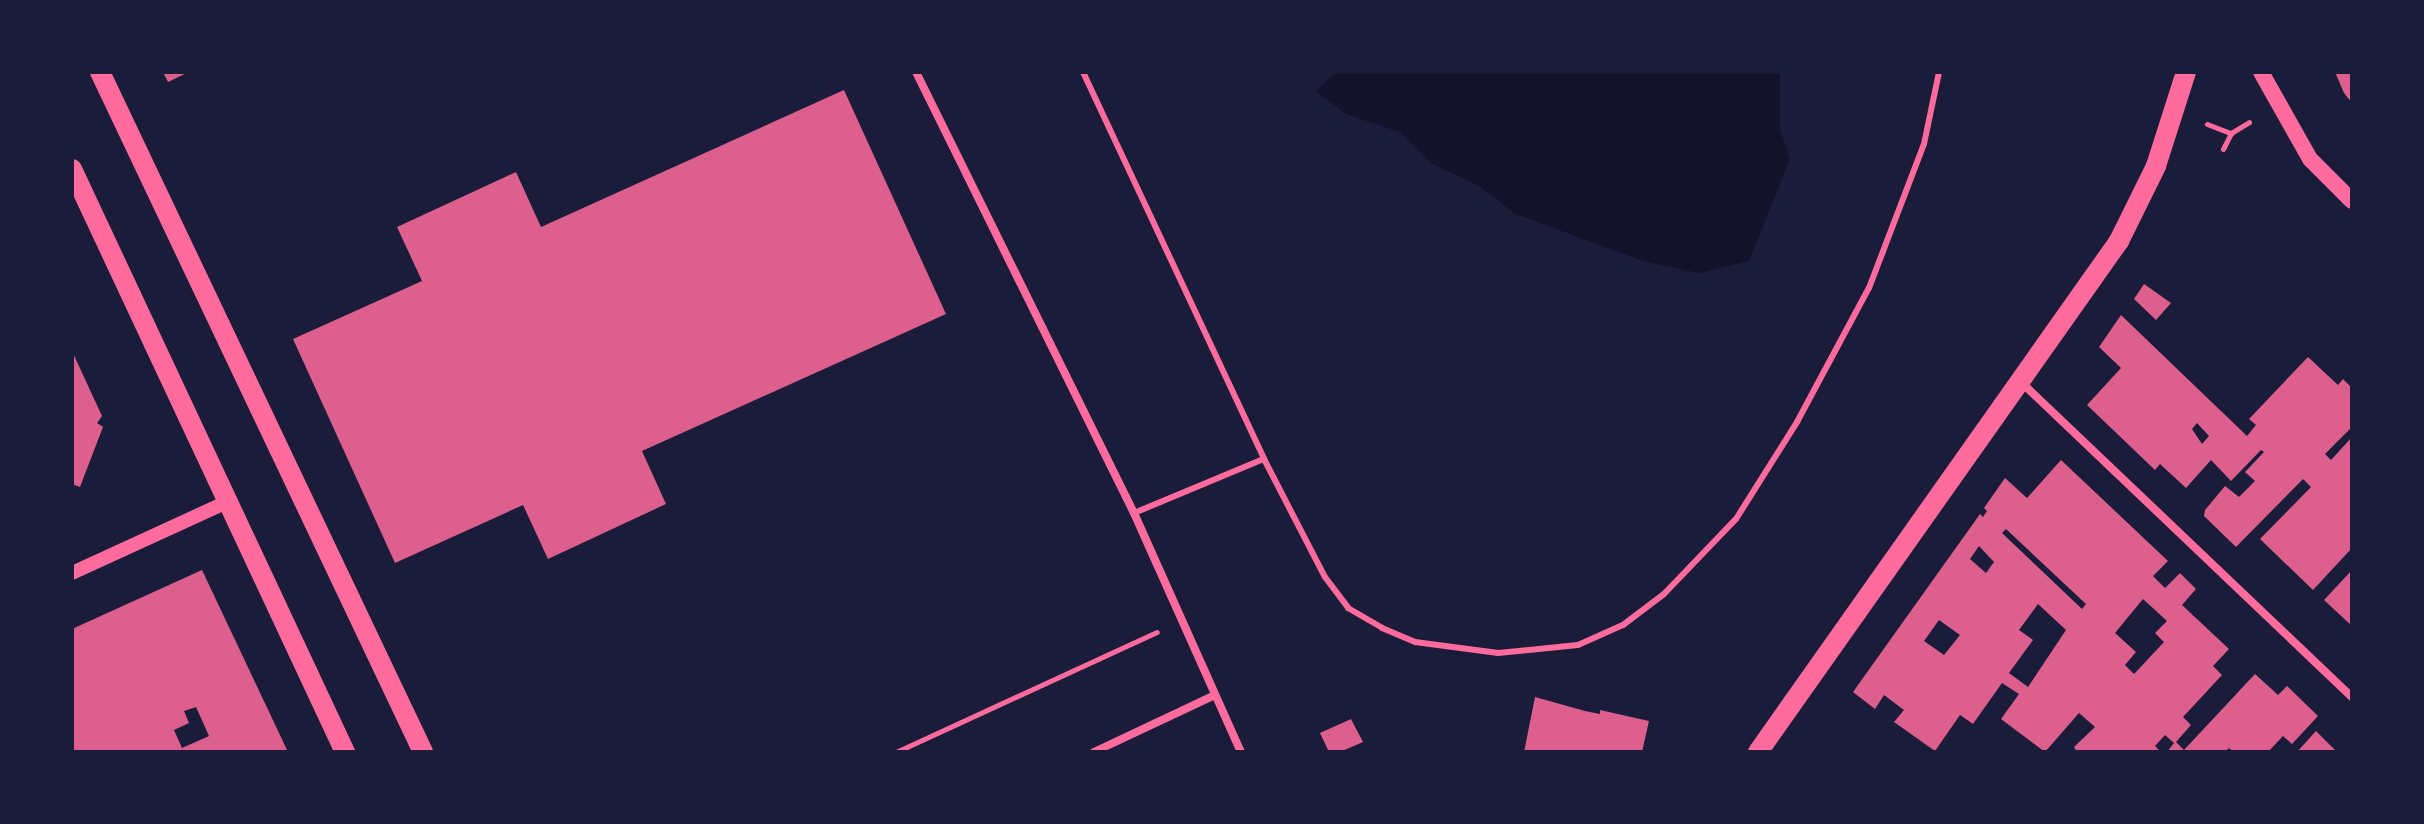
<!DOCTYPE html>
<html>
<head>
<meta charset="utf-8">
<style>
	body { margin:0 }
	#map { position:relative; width:2424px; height:824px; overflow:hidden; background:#1b1b3a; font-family:Jost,sans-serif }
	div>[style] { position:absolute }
	.water>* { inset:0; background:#12122b }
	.building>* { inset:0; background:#dd5f8e }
	.path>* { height:5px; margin:-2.5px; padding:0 2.5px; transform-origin:2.5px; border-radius:2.5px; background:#ff6b9d }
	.service>* { height:6px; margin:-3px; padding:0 3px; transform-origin:3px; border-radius:3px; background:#ff6b9d }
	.minor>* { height:8px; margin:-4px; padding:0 4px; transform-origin:4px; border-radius:4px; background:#ff6b9d }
	.tertiary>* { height:14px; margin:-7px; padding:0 7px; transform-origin:7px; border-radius:7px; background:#ff6b9d }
	.secondary>* { height:16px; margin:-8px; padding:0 8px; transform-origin:8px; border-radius:8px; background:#ff6b9d }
	.primary>* { height:20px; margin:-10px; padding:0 10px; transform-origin:10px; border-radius:10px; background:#ff6b9d }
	span { translate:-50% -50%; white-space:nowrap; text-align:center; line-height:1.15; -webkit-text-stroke:6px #1b1b3a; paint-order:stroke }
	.frame { position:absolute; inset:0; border:74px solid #1b1b3a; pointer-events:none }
</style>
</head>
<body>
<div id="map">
	<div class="water">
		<div style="clip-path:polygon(1336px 72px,1780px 72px,1780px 129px,1790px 158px,1749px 261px,1699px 273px,1643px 261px,1516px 214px,1479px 186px,1431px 163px,1400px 132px,1346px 114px,1316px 91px)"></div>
	</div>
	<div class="building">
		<div style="clip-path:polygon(163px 72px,189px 72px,168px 82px)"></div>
		<div style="clip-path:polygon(2335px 72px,2352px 72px,2352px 103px,2344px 93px)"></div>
		<div style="clip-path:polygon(844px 90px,946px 314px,642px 451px,666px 504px,548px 559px,523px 505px,395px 563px,293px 339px,422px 281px,397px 227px,516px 172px,541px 227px)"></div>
		<div style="clip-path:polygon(2144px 284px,2171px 303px,2156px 320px,2134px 299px)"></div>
		<div style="clip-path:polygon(evenodd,2121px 315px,2247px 436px,2256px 425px,2249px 419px,2308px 357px,2338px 385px,2343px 379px,2352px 388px,2352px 427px,2325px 454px,2331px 460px,2352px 437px,2352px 548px,2313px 590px,2260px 539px,2311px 487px,2303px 479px,2236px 547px,2204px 516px,2205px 510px,2225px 486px,2239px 497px,2255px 481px,2245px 472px,2264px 452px,2261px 450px,2231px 481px,2211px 460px,2186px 488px,2160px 464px,2155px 470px,2087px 405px,2121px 368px,2099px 347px,2121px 315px,2197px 423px,2209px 436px,2202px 444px,2192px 429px,2197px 423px)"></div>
		<div style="clip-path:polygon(72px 351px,102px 416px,97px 423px,103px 427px,80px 487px,72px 484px)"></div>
		<div style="clip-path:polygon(evenodd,2061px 460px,2168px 561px,2153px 576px,2165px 588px,2180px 573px,2196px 589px,2182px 605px,2229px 649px,2213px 666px,2222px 675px,2183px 717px,2191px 725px,2176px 742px,2184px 750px,2255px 674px,2278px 695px,2287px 686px,2318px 716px,2292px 744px,2283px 736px,2268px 752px,2233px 752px,2229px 748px,2225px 752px,2167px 752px,2174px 743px,2165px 735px,2155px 746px,2161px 752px,2077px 752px,2074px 747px,2095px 727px,2079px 713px,2045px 752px,2001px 719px,2019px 694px,2002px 683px,1973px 724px,1960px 715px,1935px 751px,1894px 722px,1904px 710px,1884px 695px,1875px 709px,1853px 692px,1980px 514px,1983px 517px,1987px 511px,1984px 508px,2005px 478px,2027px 498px,2061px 460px,2006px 529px,2086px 604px,2082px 609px,2002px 533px,2006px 529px,2061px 460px,1979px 546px,1994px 562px,1986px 573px,1970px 559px,1979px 546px,2061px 460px,2143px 599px,2167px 621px,2155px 633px,2164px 642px,2134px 674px,2125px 665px,2136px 652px,2115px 633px,2143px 599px,2061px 460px,2038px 604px,2066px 630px,2028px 687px,2009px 673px,2033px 640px,2019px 630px,2038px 604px,2061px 460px,1939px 620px,1960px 635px,1944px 655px,1924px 641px,1939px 620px)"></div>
		<div style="clip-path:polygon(evenodd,202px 570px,288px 752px,72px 752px,72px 629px,202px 570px,196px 707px,209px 736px,182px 748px,174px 730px,189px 723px,184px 711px,196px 707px)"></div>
		<div style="clip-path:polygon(2352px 570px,2352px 626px,2324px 600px)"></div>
		<div style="clip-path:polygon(1535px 697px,1585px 711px,1600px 714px,1600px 710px,1649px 721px,1642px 752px,1524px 752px)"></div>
		<div style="clip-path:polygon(1351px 719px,1363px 742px,1340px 752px,1329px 752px,1320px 733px)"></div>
		<div style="clip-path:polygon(2316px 731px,2337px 752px,2297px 752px)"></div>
	</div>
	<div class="path">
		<div style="left:2207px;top:124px;width:26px;rotate:21deg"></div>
		<div style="left:2223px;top:149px;width:18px;rotate:-63deg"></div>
		<div style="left:2231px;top:133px;width:21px;rotate:-31deg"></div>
		<div style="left:896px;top:752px;width:287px;rotate:-24.7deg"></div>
	</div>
	<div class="service">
		<div style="left:1083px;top:72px;width:427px;rotate:64.9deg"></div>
		<div style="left:1264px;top:459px;width:133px;rotate:62.7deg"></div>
		<div style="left:1325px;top:577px;width:39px;rotate:53deg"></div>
		<div style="left:1348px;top:608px;width:39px;rotate:30deg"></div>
		<div style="left:1382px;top:628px;width:36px;rotate:23deg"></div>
		<div style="left:1415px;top:642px;width:84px;rotate:7.5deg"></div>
		<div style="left:1498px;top:653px;width:80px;rotate:-5.7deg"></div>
		<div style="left:1578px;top:645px;width:49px;rotate:-24deg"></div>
		<div style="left:1623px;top:625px;width:51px;rotate:-37.1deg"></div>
		<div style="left:1664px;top:594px;width:104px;rotate:-46.2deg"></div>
		<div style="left:1736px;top:519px;width:115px;rotate:-57.8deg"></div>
		<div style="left:1797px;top:422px;width:152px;rotate:-61.8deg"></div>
		<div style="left:1869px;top:288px;width:154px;rotate:-69.1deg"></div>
		<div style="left:1924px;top:144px;width:74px;rotate:-78.2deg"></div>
		<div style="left:1134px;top:513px;width:141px;rotate:-22.6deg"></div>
	</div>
	<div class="minor">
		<div style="left:916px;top:72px;width:492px;rotate:63.7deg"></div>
		<div style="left:1134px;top:513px;width:262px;rotate:65.9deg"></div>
		<div style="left:2021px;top:382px;width:457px;rotate:43.6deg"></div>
		<div style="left:1094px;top:752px;width:134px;rotate:-25.2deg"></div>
	</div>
	<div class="tertiary">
		<div style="left:72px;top:573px;width:170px;rotate:-24.6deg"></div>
	</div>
	<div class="secondary">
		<div style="left:2261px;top:72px;width:100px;rotate:60.6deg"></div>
		<div style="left:2310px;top:159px;width:59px;rotate:45deg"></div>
	</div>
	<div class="primary">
		<div style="left:100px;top:72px;width:753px;rotate:64.59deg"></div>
		<div style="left:72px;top:169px;width:644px;rotate:64.91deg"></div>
		<div style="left:1758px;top:752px;width:626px;rotate:-54.76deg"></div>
		<div style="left:2119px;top:241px;width:84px;rotate:-63.7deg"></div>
		<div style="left:2156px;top:166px;width:99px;rotate:-72.3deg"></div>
	</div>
	<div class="frame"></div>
</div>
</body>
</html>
